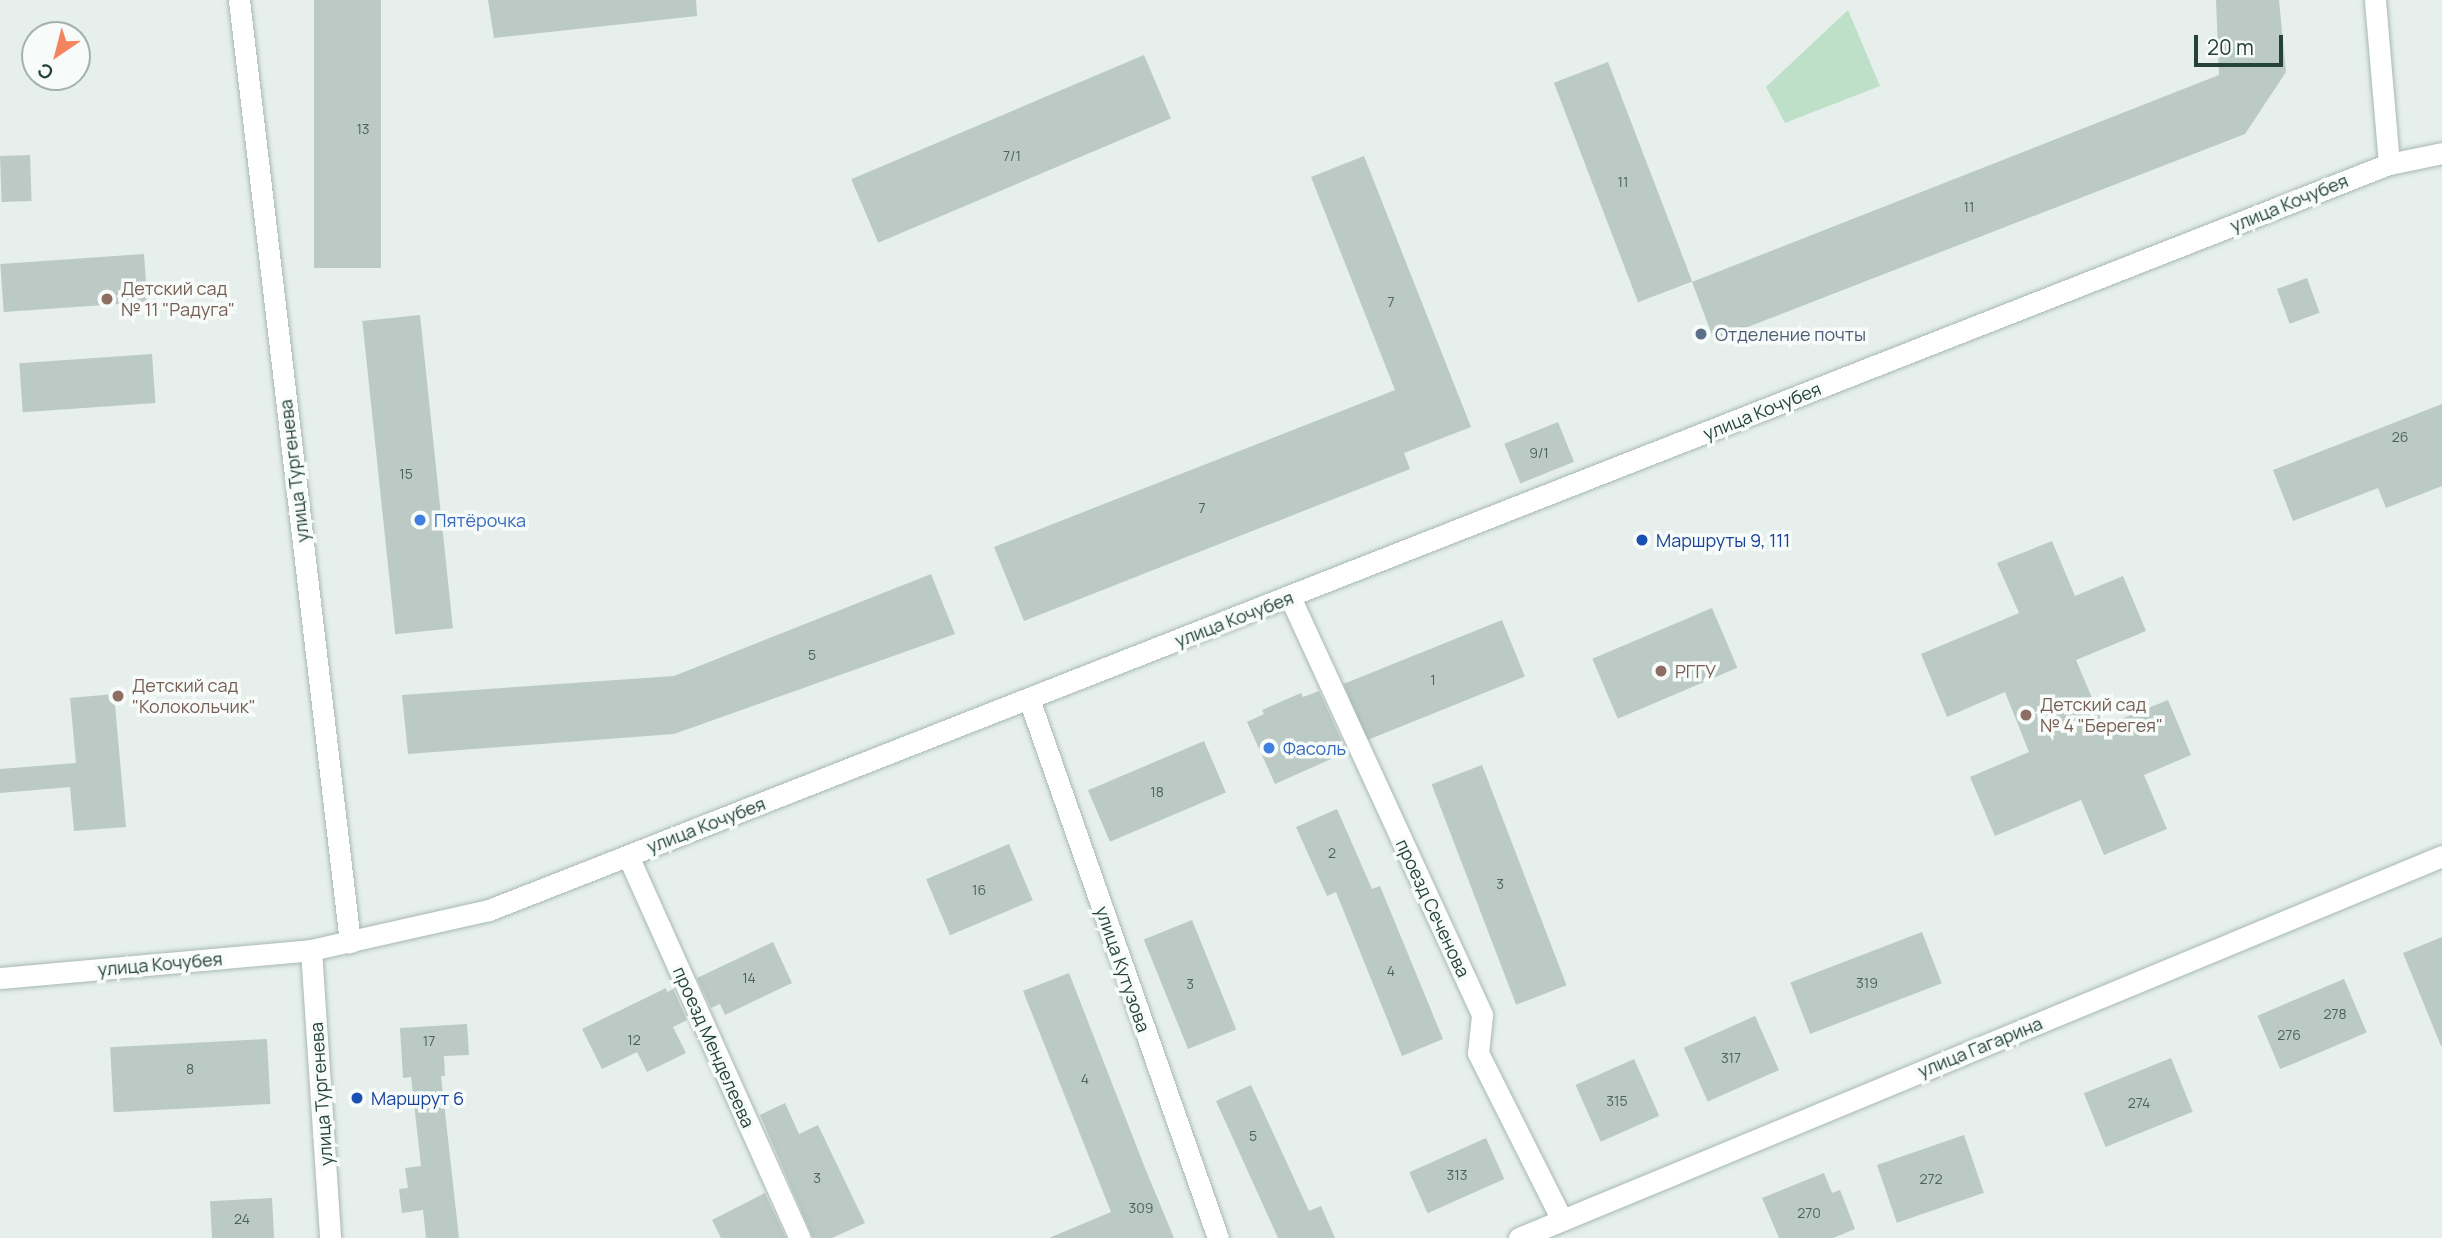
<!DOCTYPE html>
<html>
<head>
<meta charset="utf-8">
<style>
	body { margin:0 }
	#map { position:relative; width:2442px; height:1238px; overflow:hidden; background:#e6efeb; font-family:Manrope,sans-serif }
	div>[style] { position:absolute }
	.green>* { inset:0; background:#bfe0c8 }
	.building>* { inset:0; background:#bbcac4; transform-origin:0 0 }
	.roads { filter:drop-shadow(0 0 2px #a8b8b2) drop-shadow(0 0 2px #a8b8b2) }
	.minor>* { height:21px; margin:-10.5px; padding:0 10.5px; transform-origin:10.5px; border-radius:10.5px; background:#fff }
	.secondary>* { height:21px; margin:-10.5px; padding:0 10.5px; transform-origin:10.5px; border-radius:10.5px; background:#fff }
	.dots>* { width:19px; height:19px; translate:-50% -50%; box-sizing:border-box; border:4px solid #f7fbf9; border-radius:50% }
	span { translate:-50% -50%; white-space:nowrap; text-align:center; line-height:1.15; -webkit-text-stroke:7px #f7fbf9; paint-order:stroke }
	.number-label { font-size:14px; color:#4a645c }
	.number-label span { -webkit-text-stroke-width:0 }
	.street-label { font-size:18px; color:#24423a }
	.education-label { font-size:18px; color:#785e54 }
	.left { translate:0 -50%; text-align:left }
	.service-label { font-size:18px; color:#4e5e75 }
	.shop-label { font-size:18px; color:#366cbe }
	.transit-label { font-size:18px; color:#164399 }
	.north { position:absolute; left:21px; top:21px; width:70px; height:70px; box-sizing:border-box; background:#f7fbf9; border:2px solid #a3b1ad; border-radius:50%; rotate:215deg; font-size:19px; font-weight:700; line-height:28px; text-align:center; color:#24423a }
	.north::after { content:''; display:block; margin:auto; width:24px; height:32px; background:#f4845f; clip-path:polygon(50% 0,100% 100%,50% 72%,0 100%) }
	.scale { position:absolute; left:2194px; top:35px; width:89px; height:32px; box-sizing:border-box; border:4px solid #24423a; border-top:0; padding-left:9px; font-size:21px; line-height:24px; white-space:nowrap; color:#24423a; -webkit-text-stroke:5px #f7fbf9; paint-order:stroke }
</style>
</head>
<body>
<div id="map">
	<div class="green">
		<div style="clip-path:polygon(1848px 10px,1880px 86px,1785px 123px,1766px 87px)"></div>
	</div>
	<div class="building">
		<div style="left:314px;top:0;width:67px;height:268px"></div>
		<div style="clip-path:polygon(488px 0,696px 0,697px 16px,494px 38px)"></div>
		<div style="clip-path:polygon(2216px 0,2279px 0,2286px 72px,2245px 134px,1714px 340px,1692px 282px,2219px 75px)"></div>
		<div style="left:1144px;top:55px;width:69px;height:318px;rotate:67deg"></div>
		<div style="left:1608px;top:62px;width:235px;height:58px;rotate:69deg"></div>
		<div style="left:30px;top:155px;width:46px;height:30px;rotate:88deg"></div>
		<div style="clip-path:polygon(1364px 156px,1471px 427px,1404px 453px,1410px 469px,1024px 621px,994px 547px,1395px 390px,1311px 177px)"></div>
		<div style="left:144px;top:254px;width:48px;height:144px;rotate:86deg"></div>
		<div style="left:2307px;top:278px;width:37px;height:32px;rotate:70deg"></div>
		<div style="left:420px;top:315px;width:315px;height:58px;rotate:84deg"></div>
		<div style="left:152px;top:354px;width:49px;height:133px;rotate:86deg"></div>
		<div style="clip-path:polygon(2442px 404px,2442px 486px,2386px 508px,2378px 488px,2293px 521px,2273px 470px)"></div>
		<div style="left:1558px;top:422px;width:43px;height:58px;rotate:68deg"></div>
		<div style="clip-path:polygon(2052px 541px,2075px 596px,2123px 576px,2146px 631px,2076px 660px,2104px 726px,2168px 700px,2191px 755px,2144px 775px,2167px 829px,2104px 855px,2081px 800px,1995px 836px,1970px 777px,2029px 752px,2005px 692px,1947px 717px,1921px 654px,2019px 613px,1997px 563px)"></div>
		<div style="clip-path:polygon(931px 574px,955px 634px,674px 734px,408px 754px,402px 695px,674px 676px)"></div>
		<div style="left:1712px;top:608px;width:65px;height:130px;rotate:67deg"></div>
		<div style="left:1502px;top:620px;width:61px;height:171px;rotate:68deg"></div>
		<div style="clip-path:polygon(1319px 691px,1345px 748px,1328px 754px,1331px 759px,1275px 784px,1247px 722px,1264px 714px,1262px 710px,1301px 693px,1303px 697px)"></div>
		<div style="clip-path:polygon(114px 694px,126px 827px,74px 831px,70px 787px,0 793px,0 769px,76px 763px,70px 698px)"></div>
		<div style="left:1204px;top:741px;width:56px;height:126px;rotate:67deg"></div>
		<div style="left:1482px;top:765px;width:236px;height:54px;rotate:69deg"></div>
		<div style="clip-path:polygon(1337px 809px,1372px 889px,1380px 886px,1443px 1039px,1402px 1056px,1336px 892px,1327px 896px,1296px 827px)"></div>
		<div style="left:1009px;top:844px;width:61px;height:90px;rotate:67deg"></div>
		<div style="left:1192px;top:920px;width:118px;height:52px;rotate:68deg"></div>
		<div style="left:1922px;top:932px;width:55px;height:141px;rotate:69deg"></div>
		<div style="clip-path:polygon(2442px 937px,2442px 1046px,2441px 1046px,2403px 953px)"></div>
		<div style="clip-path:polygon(773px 942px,792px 983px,725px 1015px,720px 1004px,711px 1008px,697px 978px)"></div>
		<div style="clip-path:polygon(1069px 973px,1145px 1168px,1174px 1238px,1049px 1238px,1111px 1212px,1023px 991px)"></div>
		<div style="left:2344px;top:979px;width:58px;height:94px;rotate:67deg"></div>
		<div style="clip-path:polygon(666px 988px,667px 992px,673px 989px,687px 1020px,673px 1027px,686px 1053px,647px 1072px,637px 1052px,602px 1069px,582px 1029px)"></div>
		<div style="left:1755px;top:1016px;width:59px;height:78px;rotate:66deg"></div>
		<div style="clip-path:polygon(467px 1024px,469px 1055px,444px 1056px,445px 1076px,441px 1076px,459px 1238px,426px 1238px,423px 1210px,402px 1213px,399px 1189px,408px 1188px,405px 1168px,421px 1166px,411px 1077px,403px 1078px,400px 1028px)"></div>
		<div style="left:267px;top:1039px;width:65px;height:157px;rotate:87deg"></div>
		<div style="left:2171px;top:1058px;width:58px;height:94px;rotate:68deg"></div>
		<div style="left:1634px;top:1059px;width:62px;height:64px;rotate:66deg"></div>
		<div style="clip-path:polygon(1251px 1085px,1309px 1211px,1321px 1206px,1335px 1238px,1278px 1238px,1216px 1101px)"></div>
		<div style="clip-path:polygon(785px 1103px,799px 1134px,818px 1125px,865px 1223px,832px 1238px,813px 1238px,760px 1115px)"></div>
		<div style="left:1964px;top:1135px;width:61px;height:92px;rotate:71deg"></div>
		<div style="left:1486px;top:1138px;width:45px;height:84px;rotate:66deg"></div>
		<div style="clip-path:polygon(1824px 1173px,1832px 1193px,1840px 1190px,1855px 1229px,1833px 1238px,1779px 1238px,1762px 1198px)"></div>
		<div style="clip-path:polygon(765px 1193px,786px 1238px,721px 1238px,712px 1220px)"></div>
		<div style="left:272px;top:1198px;width:40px;height:62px;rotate:87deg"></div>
	</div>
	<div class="roads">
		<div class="minor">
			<div style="left:239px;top:0;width:949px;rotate:83.28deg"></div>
			<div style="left:2389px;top:164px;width:54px;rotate:-11.7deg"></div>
			<div style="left:1290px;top:597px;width:460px;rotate:65.3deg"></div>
			<div style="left:1482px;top:1015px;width:38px;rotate:96deg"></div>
			<div style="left:1478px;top:1053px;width:187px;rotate:63.3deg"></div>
			<div style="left:1029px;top:699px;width:571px;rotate:70.68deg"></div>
			<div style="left:628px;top:856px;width:419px;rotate:65.8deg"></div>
			<div style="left:311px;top:950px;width:289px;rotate:86.2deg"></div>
			<div style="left:1519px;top:1238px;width:999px;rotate:-22.48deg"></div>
		</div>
		<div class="secondary">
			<div style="left:0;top:978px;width:312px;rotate:-5.1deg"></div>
			<div style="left:311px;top:950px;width:182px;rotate:-12.7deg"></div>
			<div style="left:489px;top:910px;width:2041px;rotate:-21.44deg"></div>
			<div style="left:2389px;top:164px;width:165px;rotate:-94.9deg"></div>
		</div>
	</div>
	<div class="dots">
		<div style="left:107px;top:299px;background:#8d6e63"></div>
		<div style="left:1701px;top:334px;background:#5c6f8a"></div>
		<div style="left:420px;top:520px;background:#3f7fe0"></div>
		<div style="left:1642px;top:540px;background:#1a4fb4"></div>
		<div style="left:1661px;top:671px;background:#8d6e63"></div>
		<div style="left:118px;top:696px;background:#8d6e63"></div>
		<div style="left:2026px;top:715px;background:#8d6e63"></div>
		<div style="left:1269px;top:748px;background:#3f7fe0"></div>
		<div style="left:357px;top:1098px;background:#1a4fb4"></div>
	</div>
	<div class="number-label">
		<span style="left:363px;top:129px">13</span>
		<span style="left:1012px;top:156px">7/1</span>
		<span style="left:1623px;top:182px">11</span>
		<span style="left:1969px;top:207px">11</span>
		<span style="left:1391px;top:302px">7</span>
		<span style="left:2400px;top:437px">26</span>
		<span style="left:1539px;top:453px">9/1</span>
		<span style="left:406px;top:474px">15</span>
		<span style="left:1202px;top:508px">7</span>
		<span style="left:812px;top:655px">5</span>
		<span style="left:1433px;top:680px">1</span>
		<span style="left:1157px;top:792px">18</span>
		<span style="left:1332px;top:853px">2</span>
		<span style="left:1500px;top:884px">3</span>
		<span style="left:979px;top:890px">16</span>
		<span style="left:1391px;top:971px">4</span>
		<span style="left:749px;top:978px">14</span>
		<span style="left:1867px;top:983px">319</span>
		<span style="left:1190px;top:984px">3</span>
		<span style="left:2335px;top:1014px">278</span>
		<span style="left:2289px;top:1035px">276</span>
		<span style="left:634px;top:1040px">12</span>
		<span style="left:429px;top:1041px">17</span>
		<span style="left:1731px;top:1058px">317</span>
		<span style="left:190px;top:1069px">8</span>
		<span style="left:1085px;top:1079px">4</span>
		<span style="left:1617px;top:1101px">315</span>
		<span style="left:2139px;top:1103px">274</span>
		<span style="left:1253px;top:1136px">5</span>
		<span style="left:1457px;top:1175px">313</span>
		<span style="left:817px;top:1178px">3</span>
		<span style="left:1931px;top:1179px">272</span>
		<span style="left:1141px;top:1208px">309</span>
		<span style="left:1809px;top:1213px">270</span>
		<span style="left:242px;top:1219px">24</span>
	</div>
	<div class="street-label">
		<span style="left:2289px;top:203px;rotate:-22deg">улица Кочубея</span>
		<span style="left:1762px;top:411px;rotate:-22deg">улица Кочубея</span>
		<span style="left:294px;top:471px;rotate:-97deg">улица Тургенева</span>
		<span style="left:1234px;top:619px;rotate:-21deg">улица Кочубея</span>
		<span style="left:706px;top:825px;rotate:-21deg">улица Кочубея</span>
		<span style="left:1433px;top:908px;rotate:65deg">проезд Сеченова</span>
		<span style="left:160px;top:964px;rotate:-5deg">улица Кочубея</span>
		<span style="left:1123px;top:969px;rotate:71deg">улица Кутузова</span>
		<span style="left:714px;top:1047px;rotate:66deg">проезд Менделеева</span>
		<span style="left:1980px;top:1047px;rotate:-22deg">улица Гагарина</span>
		<span style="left:321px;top:1094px;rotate:-94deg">улица Тургенева</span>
	</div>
	<div class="education-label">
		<span class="left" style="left:121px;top:299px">Детский сад<br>№ 11 "Радуга"</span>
		<span class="left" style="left:1675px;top:671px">РГГУ</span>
		<span class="left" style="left:132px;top:696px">Детский сад<br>"Колокольчик"</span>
		<span class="left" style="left:2040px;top:715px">Детский сад<br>№ 4 "Берегея"</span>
	</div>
	<div class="service-label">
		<span class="left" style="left:1715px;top:334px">Отделение почты</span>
	</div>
	<div class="shop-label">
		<span class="left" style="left:434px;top:520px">Пятёрочка</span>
		<span class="left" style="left:1283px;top:748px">Фасоль</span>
	</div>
	<div class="transit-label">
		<span class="left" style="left:1656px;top:540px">Маршруты 9, 111</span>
		<span class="left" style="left:371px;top:1098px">Маршрут 6</span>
	</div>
	<div class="north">С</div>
	<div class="scale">20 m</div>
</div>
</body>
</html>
